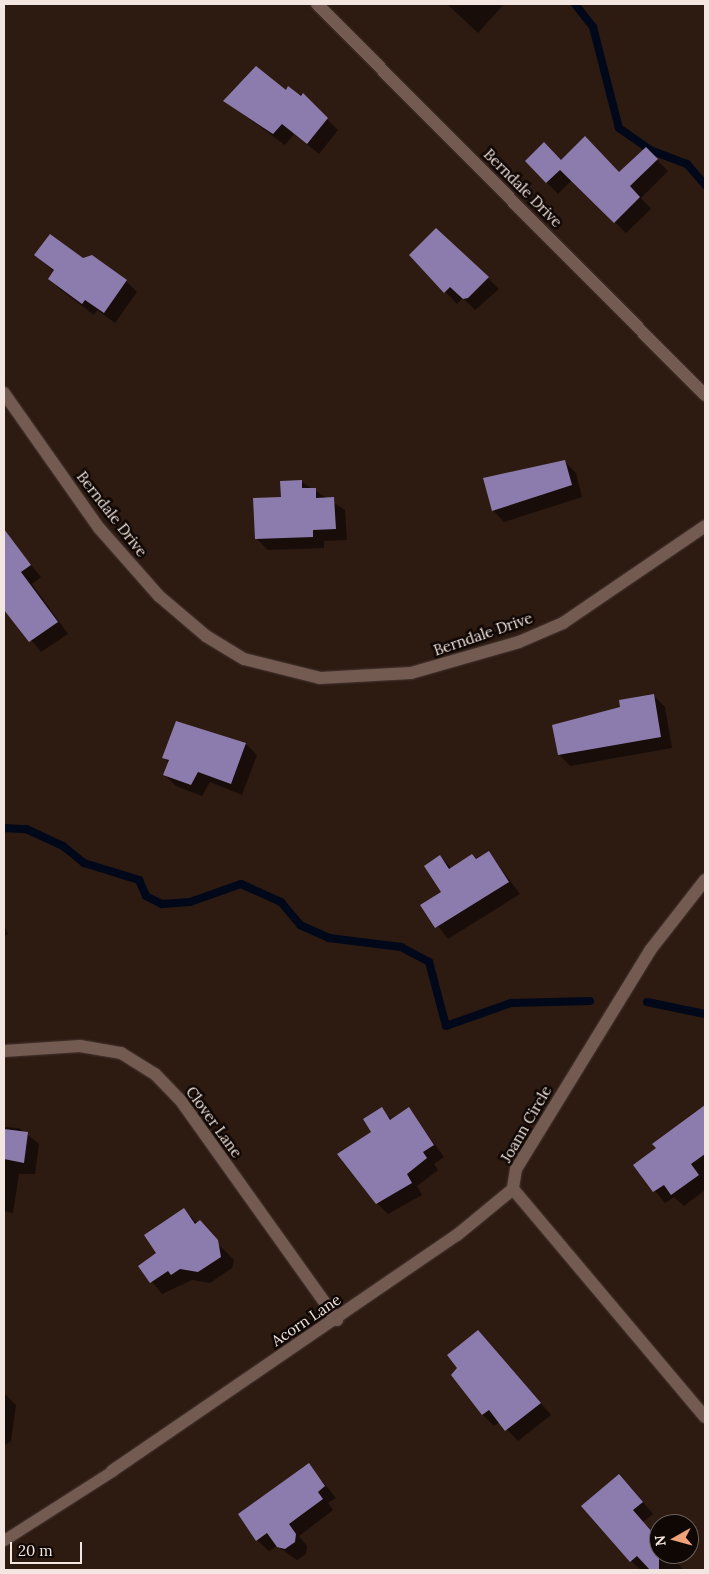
<!DOCTYPE html>
<html>
<head>
<meta charset="utf-8">
<style>
	body { margin:0 }
	#map { position:relative; width:709px; height:1574px; overflow:hidden; background:#2d1a11; font-family:Lora,serif }
	div>[style] { position:absolute }
	.shadow>* { inset:0; background:#0007 }
	.stream>* { height:8px; margin:-4px; padding:0 4px; transform-origin:4px; border-radius:4px; background:#000819 }
	.building>* { inset:0; background:#8c7cad }
	.roads { filter:drop-shadow(0 0 1px #463632) drop-shadow(0 0 1px #463632) }
	.lane>* { height:11px; margin:-5.5px; padding:0 5.5px; transform-origin:5.5px; border-radius:5.5px; background:#735b51 }
	.street>* { height:12px; margin:-6px; padding:0 6px; transform-origin:6px; border-radius:6px; background:#735b51 }
	span { translate:-50% -50%; white-space:nowrap; text-align:center; line-height:1.15; -webkit-text-stroke:5px #0f0704; paint-order:stroke }
	.street-label { font-size:15px; color:#f3e5df }
	.frame { position:absolute; inset:0; border:5px solid #f3e5df; pointer-events:none }
	.north { position:absolute; left:649px; top:1514px; width:50px; height:50px; box-sizing:border-box; background:#0f0704; border:1px solid #6a605c; border-radius:50%; rotate:263deg; font-size:14px; font-weight:700; line-height:20px; text-align:center; color:#f3e5df }
	.north::after { content:''; display:block; margin:auto; width:18px; height:22px; background:#f0a279; clip-path:polygon(50% 0,100% 100%,50% 72%,0 100%) }
	.scale { position:absolute; left:10px; top:1542px; width:72px; height:22px; box-sizing:border-box; border:2px solid #f3e5df; border-top:0; padding-left:6px; font-size:15px; line-height:18px; white-space:nowrap; color:#f3e5df; -webkit-text-stroke:4px #0f0704; paint-order:stroke }
</style>
</head>
<body>
<div id="map">
	<div class="shadow">
		<div style="clip-path:polygon(447px 4px,504px 4px,478px 33px)"></div>
		<div style="clip-path:polygon(286px 92px,303px 95px,338px 130px,319px 154px,294px 134px,285px 145px,225px 101px)"></div>
		<div style="clip-path:polygon(646px 149px,668px 171px,641px 198px,651px 209px,626px 233px,572px 180px,558px 194px,526px 161px,561px 161px,620px 173px)"></div>
		<div style="clip-path:polygon(36px 255px,83px 260px,126px 281px,137px 292px,115px 323px,97px 310px,94px 315px,61px 290px,49px 279px,54px 272px)"></div>
		<div style="clip-path:polygon(411px 255px,488px 278px,499px 289px,475px 310px,463px 298px,457px 304px)"></div>
		<div style="clip-path:polygon(565px 462px,576px 473px,582px 497px,504px 522px,493px 510px)"></div>
		<div style="clip-path:polygon(302px 482px,345px 510px,347px 540px,324px 541px,324px 548px,268px 550px,256px 538px,282px 498px)"></div>
		<div style="clip-path:polygon(8px 537px,41px 577px,32px 584px,68px 634px,41px 652px,4px 607px,4px 541px)"></div>
		<div style="clip-path:polygon(653px 695px,665px 707px,672px 748px,570px 766px,559px 754px)"></div>
		<div style="clip-path:polygon(177px 722px,246px 744px,257px 755px,242px 795px,210px 782px,202px 796px,176px 786px,165px 775px,169px 763px,164px 757px)"></div>
		<div style="clip-path:polygon(489px 852px,520px 894px,448px 939px,422px 905px,442px 892px,440px 856px,452px 869px)"></div>
		<div style="clip-path:polygon(4px 925px,8px 934px,4px 936px)"></div>
		<div style="clip-path:polygon(381px 1109px,392px 1120px,409px 1109px,444px 1157px,434px 1164px,438px 1170px,417px 1186px,422px 1195px,388px 1214px,377px 1203px,373px 1132px)"></div>
		<div style="clip-path:polygon(700px 1110px,705px 1116px,705px 1190px,684px 1206px,674px 1197px,665px 1203px,635px 1166px)"></div>
		<div style="clip-path:polygon(4px 1127px,19px 1128px,39px 1144px,35px 1174px,19px 1174px,13px 1213px,4px 1211px)"></div>
		<div style="clip-path:polygon(183px 1209px,234px 1260px,232px 1268px,210px 1283px,192px 1280px,162px 1294px,139px 1266px,158px 1254px)"></div>
		<div style="clip-path:polygon(489px 1343px,551px 1415px,518px 1441px,500px 1422px,494px 1426px,482px 1414px,459px 1369px)"></div>
		<div style="clip-path:polygon(4px 1393px,16px 1405px,11px 1441px,4px 1446px)"></div>
		<div style="clip-path:polygon(309px 1465px,336px 1498px,328px 1503px,333px 1510px,299px 1536px,307px 1546px,306px 1554px,297px 1560px,277px 1546px,269px 1551px,257px 1540px)"></div>
		<div style="clip-path:polygon(630px 1487px,653px 1514px,643px 1522px,659px 1540px,659px 1554px,671px 1554px,683px 1570px,641px 1570px,631px 1561px)"></div>
	</div>
	<div class="stream">
		<div style="left:575px;top:4px;width:29px;rotate:52deg"></div>
		<div style="left:593px;top:27px;width:104px;rotate:75.6deg"></div>
		<div style="left:619px;top:128px;width:38px;rotate:35deg"></div>
		<div style="left:650px;top:150px;width:40px;rotate:21deg"></div>
		<div style="left:687px;top:164px;width:28px;rotate:49deg"></div>
		<div style="left:4px;top:828px;width:22px;rotate:3deg"></div>
		<div style="left:26px;top:829px;width:41px;rotate:24.7deg"></div>
		<div style="left:63px;top:846px;width:27px;rotate:39deg"></div>
		<div style="left:84px;top:863px;width:58px;rotate:17.2deg"></div>
		<div style="left:139px;top:880px;width:17px;rotate:66deg"></div>
		<div style="left:146px;top:896px;width:18px;rotate:27deg"></div>
		<div style="left:162px;top:904px;width:28px;rotate:-4deg"></div>
		<div style="left:190px;top:902px;width:54px;rotate:-19.4deg"></div>
		<div style="left:241px;top:884px;width:44px;rotate:24.2deg"></div>
		<div style="left:281px;top:902px;width:30px;rotate:50deg"></div>
		<div style="left:300px;top:925px;width:32px;rotate:24deg"></div>
		<div style="left:329px;top:938px;width:73px;rotate:7.1deg"></div>
		<div style="left:401px;top:947px;width:32px;rotate:28deg"></div>
		<div style="left:429px;top:962px;width:66px;rotate:75.1deg"></div>
		<div style="left:446px;top:1026px;width:69px;rotate:-19.5deg"></div>
		<div style="left:511px;top:1003px;width:79px;rotate:-1.5deg"></div>
		<div style="left:647px;top:1002px;width:59px;rotate:11.7deg"></div>
	</div>
	<div class="building">
		<div style="clip-path:polygon(256px 66px,286px 90px,288px 86px,301px 96px,303px 93px,328px 118px,307px 144px,282px 124px,273px 134px,223px 101px)"></div>
		<div style="clip-path:polygon(585px 136px,619px 172px,646px 147px,658px 159px,630px 186px,640px 197px,614px 223px,560px 170px,546px 183px,525px 161px,544px 142px,561px 160px)"></div>
		<div style="clip-path:polygon(436px 228px,489px 277px,468px 298px,463px 299px,450px 287px,444px 293px,409px 255px)"></div>
		<div style="clip-path:polygon(50px 234px,83px 258px,92px 255px,127px 280px,104px 313px,85px 300px,82px 304px,48px 279px,54px 270px,34px 255px)"></div>
		<div style="clip-path:polygon(565px 460px,572px 485px,492px 511px,483px 478px)"></div>
		<div style="clip-path:polygon(302px 480px,302px 488px,316px 488px,316px 498px,334px 497px,336px 529px,313px 530px,313px 537px,255px 539px,253px 498px,281px 497px,280px 481px)"></div>
		<div style="clip-path:polygon(4px 529px,31px 565px,21px 572px,58px 622px,29px 642px,4px 610px)"></div>
		<div style="clip-path:polygon(654px 694px,661px 737px,558px 755px,552px 725px,620px 707px,619px 700px)"></div>
		<div style="clip-path:polygon(176px 721px,246px 743px,231px 784px,198px 772px,191px 785px,163px 775px,169px 760px,162px 758px)"></div>
		<div style="clip-path:polygon(489px 851px,509px 882px,435px 928px,420px 905px,441px 892px,424px 866px,440px 855px,449px 869px,472px 854px,476px 859px)"></div>
		<div style="clip-path:polygon(705px 1105px,705px 1154px,691px 1164px,699px 1175px,671px 1195px,664px 1185px,653px 1192px,633px 1165px,656px 1148px,652px 1144px)"></div>
		<div style="clip-path:polygon(382px 1107px,390px 1120px,409px 1107px,434px 1145px,423px 1152px,427px 1158px,407px 1174px,412px 1183px,376px 1204px,337px 1154px,371px 1132px,363px 1119px)"></div>
		<div style="clip-path:polygon(4px 1129px,28px 1132px,24px 1163px,4px 1159px)"></div>
		<div style="clip-path:polygon(184px 1208px,195px 1224px,200px 1220px,218px 1240px,221px 1257px,198px 1272px,180px 1269px,171px 1275px,168px 1271px,150px 1283px,138px 1266px,156px 1253px,144px 1235px)"></div>
		<div style="clip-path:polygon(478px 1330px,541px 1403px,505px 1431px,489px 1410px,482px 1415px,451px 1375px,457px 1368px,447px 1355px)"></div>
		<div style="clip-path:polygon(309px 1463px,325px 1486px,318px 1492px,323px 1499px,289px 1524px,296px 1534px,295px 1542px,285px 1549px,277px 1547px,267px 1533px,256px 1541px,238px 1514px)"></div>
		<div style="clip-path:polygon(619px 1474px,643px 1502px,633px 1510px,659px 1540px,659px 1570px,650px 1570px,637px 1556px,630px 1562px,581px 1506px)"></div>
	</div>
	<div class="roads">
		<div class="lane">
			<div style="left:4px;top:1540px;width:128px;rotate:-32.6deg"></div>
		</div>
		<div class="street">
			<div style="left:317px;top:4px;width:551px;rotate:45.22deg"></div>
			<div style="left:4px;top:393px;width:165px;rotate:54.9deg"></div>
			<div style="left:99px;top:528px;width:91px;rotate:48.6deg"></div>
			<div style="left:159px;top:596px;width:62px;rotate:40.4deg"></div>
			<div style="left:206px;top:636px;width:44px;rotate:31.2deg"></div>
			<div style="left:244px;top:659px;width:78px;rotate:14deg"></div>
			<div style="left:320px;top:678px;width:91px;rotate:-3.1deg"></div>
			<div style="left:411px;top:673px;width:112px;rotate:-16deg"></div>
			<div style="left:519px;top:642px;width:48px;rotate:-23.4deg"></div>
			<div style="left:563px;top:623px;width:172px;rotate:-34.3deg"></div>
			<div style="left:705px;top:880px;width:88px;rotate:128deg"></div>
			<div style="left:651px;top:949px;width:258px;rotate:121.5deg"></div>
			<div style="left:516px;top:1169px;width:20px;rotate:99deg"></div>
			<div style="left:513px;top:1189px;width:298px;rotate:49.9deg"></div>
			<div style="left:4px;top:1051px;width:76px;rotate:-3.8deg"></div>
			<div style="left:80px;top:1046px;width:42px;rotate:9.7deg"></div>
			<div style="left:121px;top:1053px;width:40px;rotate:32deg"></div>
			<div style="left:155px;top:1074px;width:37px;rotate:46deg"></div>
			<div style="left:181px;top:1101px;width:269px;rotate:54.5deg"></div>
			<div style="left:112px;top:1471px;width:418px;rotate:-34.4deg"></div>
			<div style="left:457px;top:1235px;width:72px;rotate:-39.4deg"></div>
		</div>
	</div>
	<div class="street-label">
		<span style="left:523px;top:188px;rotate:45deg">Berndale Drive</span>
		<span style="left:112px;top:514px;rotate:52deg">Berndale Drive</span>
		<span style="left:483px;top:634px;rotate:-19deg">Berndale Drive</span>
		<span style="left:214px;top:1122px;rotate:54deg">Clover Lane</span>
		<span style="left:526px;top:1124px;rotate:-60deg">Joann Circle</span>
		<span style="left:306px;top:1320px;rotate:-34deg">Acorn Lane</span>
	</div>
	<div class="frame"></div>
	<div class="north">N</div>
	<div class="scale">20 m</div>
</div>
</body>
</html>
